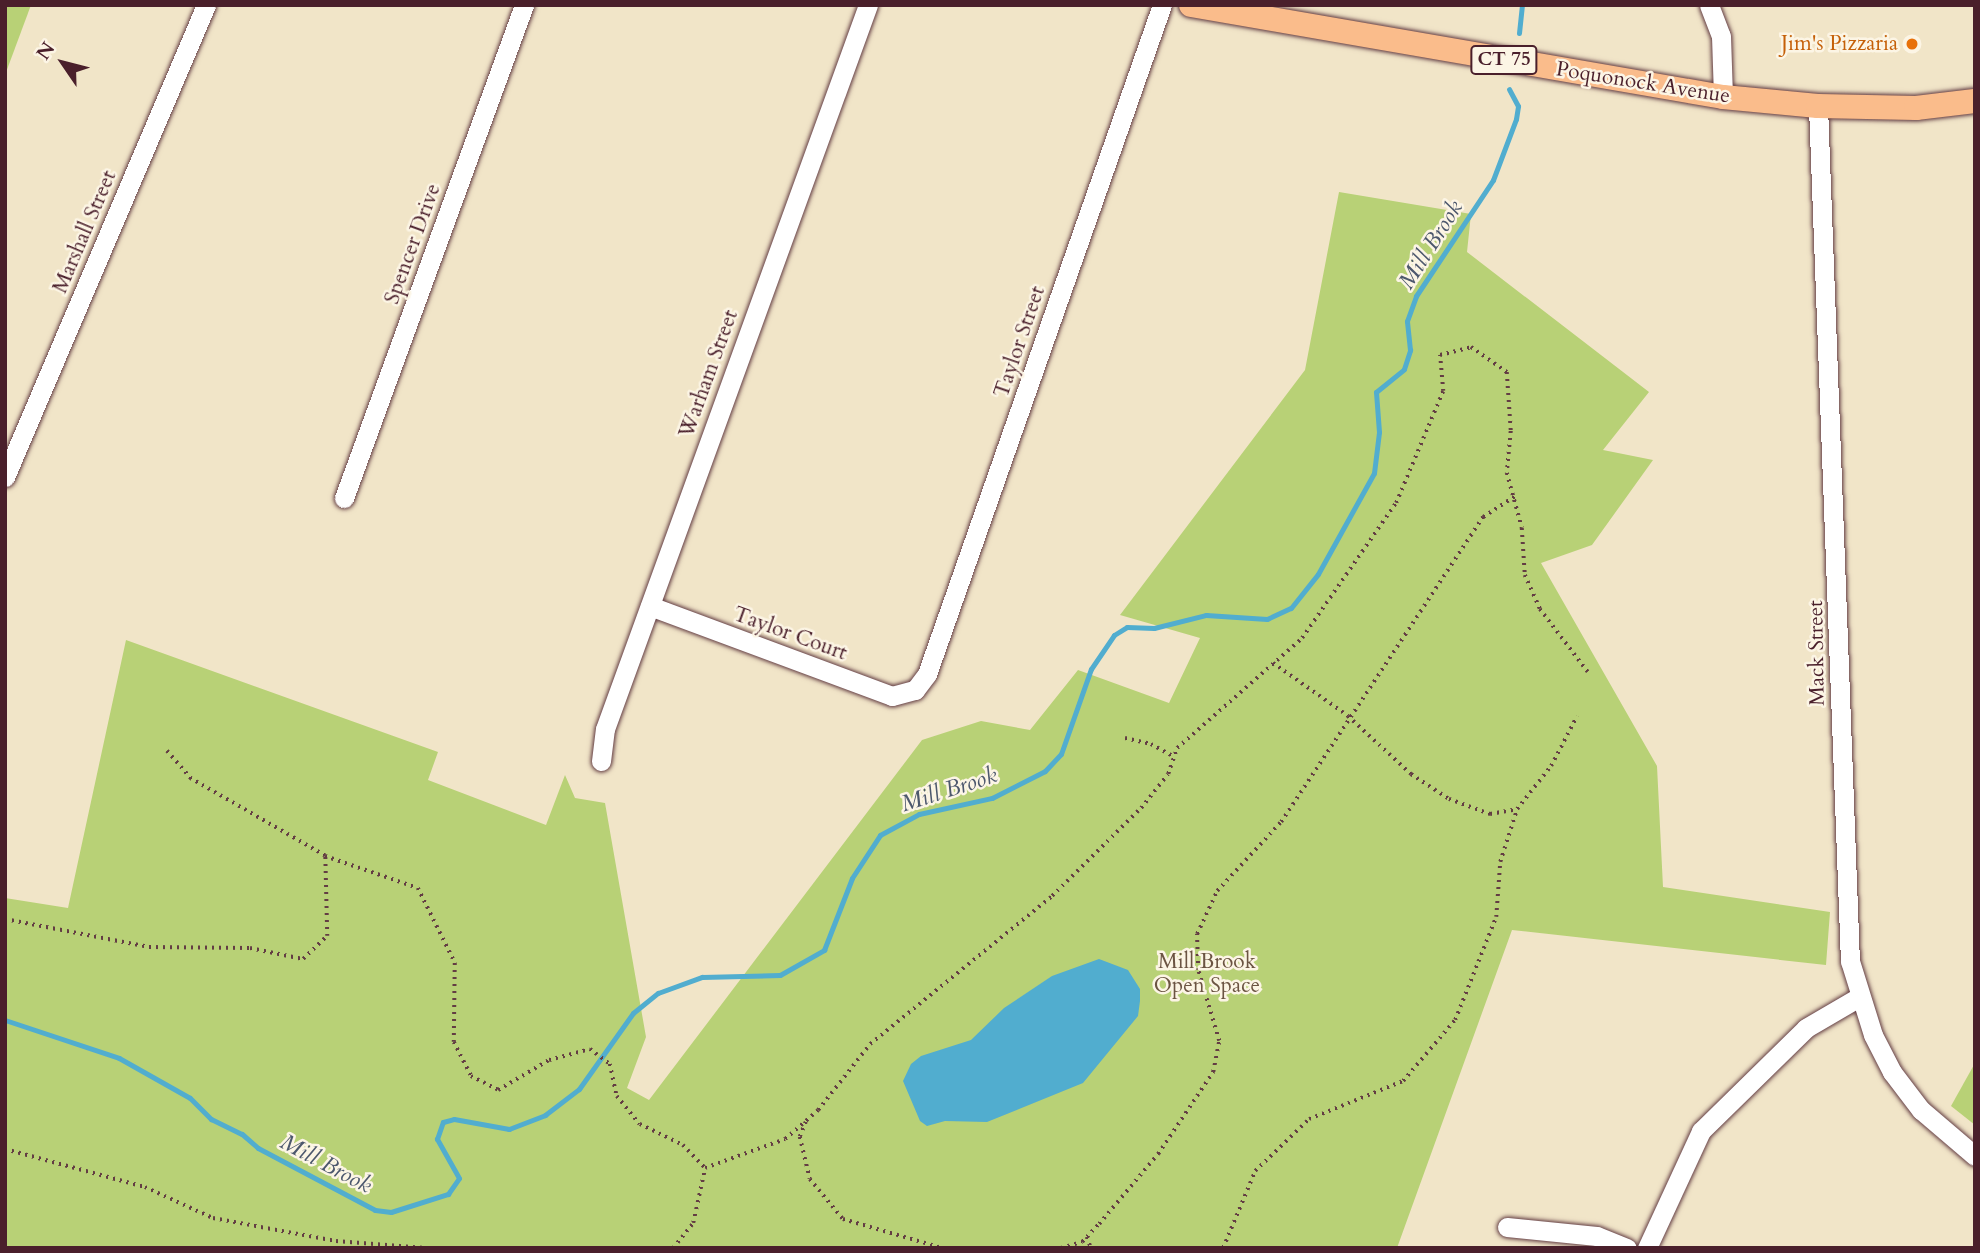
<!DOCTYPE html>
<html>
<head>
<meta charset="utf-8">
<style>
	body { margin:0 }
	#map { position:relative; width:1980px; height:1253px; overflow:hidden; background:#f1e5c8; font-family:Cardo,serif }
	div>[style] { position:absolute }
	.green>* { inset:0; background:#b8d176 }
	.water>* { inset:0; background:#51adcf }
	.stream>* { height:5px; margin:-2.5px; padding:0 2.5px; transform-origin:2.5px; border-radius:2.5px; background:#51adcf }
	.path>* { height:3.5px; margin-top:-1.75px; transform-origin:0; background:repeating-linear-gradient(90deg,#633d43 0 2px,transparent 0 7px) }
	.roads { filter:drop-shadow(0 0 2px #633d43) drop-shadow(0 0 2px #633d43) }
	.minor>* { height:19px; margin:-9.5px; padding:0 9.5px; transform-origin:9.5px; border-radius:9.5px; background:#fff }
	.major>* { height:24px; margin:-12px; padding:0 12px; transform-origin:12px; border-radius:12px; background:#fabc8b }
	.dots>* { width:19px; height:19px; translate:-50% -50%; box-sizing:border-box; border:4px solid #fcf5e5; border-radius:50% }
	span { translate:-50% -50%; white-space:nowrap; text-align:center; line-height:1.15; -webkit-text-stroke:5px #fcf5e5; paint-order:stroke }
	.shield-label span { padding:2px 5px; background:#fcf5e5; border:2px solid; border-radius:5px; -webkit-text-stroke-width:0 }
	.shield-label { font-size:19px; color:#4a1f2b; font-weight:700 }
	.food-label { font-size:21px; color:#c56008 }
	.right { translate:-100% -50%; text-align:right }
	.street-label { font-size:21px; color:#4a1f2b }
	.park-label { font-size:21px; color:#6b5442 }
	.water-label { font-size:23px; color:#4d586d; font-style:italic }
	.frame { position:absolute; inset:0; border:7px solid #4a1f2b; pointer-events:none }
	.north { position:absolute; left:28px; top:28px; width:70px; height:70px; -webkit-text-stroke:5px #fcf5e5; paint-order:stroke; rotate:305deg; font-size:19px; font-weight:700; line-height:28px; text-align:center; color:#4a1f2b }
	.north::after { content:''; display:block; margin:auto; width:24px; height:32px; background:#4a1f2b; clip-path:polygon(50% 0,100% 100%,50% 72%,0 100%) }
</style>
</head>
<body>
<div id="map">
	<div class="green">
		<div style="clip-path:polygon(5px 5px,31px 5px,5px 75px)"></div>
		<div style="clip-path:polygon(1339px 192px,1471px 214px,1467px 252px,1649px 392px,1603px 450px,1653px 460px,1592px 545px,1541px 563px,1657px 766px,1663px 887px,1830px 912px,1826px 965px,1512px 930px,1397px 1248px,5px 1248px,5px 898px,68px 908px,126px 640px,438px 752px,428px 780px,546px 825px,565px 775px,575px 798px,605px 803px,646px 1037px,627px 1088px,649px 1100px,922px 740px,981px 721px,1030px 730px,1078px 670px,1169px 703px,1200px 638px,1120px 615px,1305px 370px)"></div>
		<div style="clip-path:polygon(1975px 1063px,1975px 1125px,1951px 1106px)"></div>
	</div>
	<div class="water">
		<div style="clip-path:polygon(1099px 959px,1128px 970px,1140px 989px,1140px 1001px,1138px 1016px,1083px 1083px,987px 1122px,945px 1121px,927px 1126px,920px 1121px,903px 1081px,911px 1064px,921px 1056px,971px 1040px,1004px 1008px,1052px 976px)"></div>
	</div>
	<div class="stream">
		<div style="left:1519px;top:33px;width:28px;rotate:-84deg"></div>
		<div style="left:5px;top:1020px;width:120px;rotate:18.4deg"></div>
		<div style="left:119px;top:1058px;width:81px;rotate:29.4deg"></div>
		<div style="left:190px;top:1098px;width:30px;rotate:45deg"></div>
		<div style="left:211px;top:1119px;width:34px;rotate:26deg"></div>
		<div style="left:242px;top:1134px;width:21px;rotate:41deg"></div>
		<div style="left:258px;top:1148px;width:132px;rotate:27.9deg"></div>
		<div style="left:375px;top:1210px;width:16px;rotate:7deg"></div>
		<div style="left:391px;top:1212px;width:60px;rotate:-17.5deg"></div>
		<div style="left:448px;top:1194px;width:19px;rotate:-55deg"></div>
		<div style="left:459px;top:1178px;width:45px;rotate:-119.4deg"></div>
		<div style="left:437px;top:1139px;width:18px;rotate:-71deg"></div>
		<div style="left:443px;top:1122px;width:11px;rotate:-15deg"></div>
		<div style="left:454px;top:1119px;width:56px;rotate:10.3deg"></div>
		<div style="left:509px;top:1129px;width:39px;rotate:-21deg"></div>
		<div style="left:545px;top:1115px;width:43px;rotate:-37.4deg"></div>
		<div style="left:579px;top:1089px;width:93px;rotate:-54.6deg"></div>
		<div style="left:633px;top:1013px;width:32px;rotate:-39deg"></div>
		<div style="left:658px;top:993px;width:47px;rotate:-20deg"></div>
		<div style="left:702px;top:977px;width:78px;rotate:-1.5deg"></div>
		<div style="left:780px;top:975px;width:51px;rotate:-29.6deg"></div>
		<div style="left:824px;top:950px;width:77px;rotate:-68.7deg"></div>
		<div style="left:852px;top:878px;width:51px;rotate:-56.9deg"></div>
		<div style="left:880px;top:835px;width:44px;rotate:-28.3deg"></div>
		<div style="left:919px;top:814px;width:75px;rotate:-12.4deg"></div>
		<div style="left:992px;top:798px;width:59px;rotate:-27deg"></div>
		<div style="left:1045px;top:771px;width:23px;rotate:-47deg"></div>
		<div style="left:1061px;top:754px;width:90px;rotate:-70.6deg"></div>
		<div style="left:1091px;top:669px;width:41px;rotate:-55.9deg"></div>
		<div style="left:1114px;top:635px;width:15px;rotate:-32deg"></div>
		<div style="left:1127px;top:627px;width:27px;rotate:2deg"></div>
		<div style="left:1154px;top:628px;width:54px;rotate:-14deg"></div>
		<div style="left:1206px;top:615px;width:61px;rotate:3.8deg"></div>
		<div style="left:1267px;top:619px;width:26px;rotate:-25deg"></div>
		<div style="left:1291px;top:608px;width:43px;rotate:-51.5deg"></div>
		<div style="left:1318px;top:574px;width:115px;rotate:-61deg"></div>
		<div style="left:1374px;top:473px;width:41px;rotate:-83deg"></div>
		<div style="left:1379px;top:432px;width:40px;rotate:-94.3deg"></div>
		<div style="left:1376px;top:392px;width:36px;rotate:-39deg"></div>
		<div style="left:1404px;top:369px;width:20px;rotate:-72deg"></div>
		<div style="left:1410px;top:350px;width:29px;rotate:-96deg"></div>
		<div style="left:1407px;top:321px;width:27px;rotate:-70deg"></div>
		<div style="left:1416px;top:296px;width:139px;rotate:-56.4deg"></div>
		<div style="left:1493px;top:180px;width:65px;rotate:-69.3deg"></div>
		<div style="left:1516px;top:119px;width:13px;rotate:-81deg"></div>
		<div style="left:1518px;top:106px;width:19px;rotate:-118deg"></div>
	</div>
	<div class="path">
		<div style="left:1273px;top:663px;width:92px;rotate:35.2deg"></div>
		<div style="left:1348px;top:716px;width:86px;rotate:42.6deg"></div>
		<div style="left:1411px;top:774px;width:45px;rotate:33.3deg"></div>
		<div style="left:1449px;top:799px;width:44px;rotate:20.1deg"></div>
		<div style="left:1490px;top:814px;width:27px;rotate:-10deg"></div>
		<div style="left:1517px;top:809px;width:55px;rotate:-51.7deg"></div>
		<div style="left:1551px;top:766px;width:56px;rotate:-62.5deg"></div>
		<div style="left:1125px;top:738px;width:27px;rotate:13deg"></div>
		<div style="left:1151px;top:744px;width:26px;rotate:29deg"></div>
		<div style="left:325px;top:856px;width:98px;rotate:19deg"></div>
		<div style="left:418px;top:888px;width:84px;rotate:63.7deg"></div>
		<div style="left:455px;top:963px;width:79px;rotate:90.7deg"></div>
		<div style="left:454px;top:1042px;width:38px;rotate:63deg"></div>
		<div style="left:471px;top:1076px;width:30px;rotate:27deg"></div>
		<div style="left:498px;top:1090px;width:59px;rotate:-30.5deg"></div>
		<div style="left:549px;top:1060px;width:42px;rotate:-15deg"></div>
		<div style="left:590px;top:1049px;width:25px;rotate:37deg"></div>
		<div style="left:610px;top:1064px;width:33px;rotate:78deg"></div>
		<div style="left:617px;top:1096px;width:36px;rotate:51deg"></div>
		<div style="left:640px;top:1124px;width:48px;rotate:26deg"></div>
		<div style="left:683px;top:1145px;width:32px;rotate:46deg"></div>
		<div style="left:705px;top:1168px;width:85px;rotate:-19.9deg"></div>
		<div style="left:785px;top:1139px;width:44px;rotate:-41.3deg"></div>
		<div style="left:818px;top:1110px;width:84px;rotate:-51.8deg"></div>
		<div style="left:870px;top:1044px;width:235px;rotate:-39.1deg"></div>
		<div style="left:1052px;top:896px;width:125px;rotate:-44.7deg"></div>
		<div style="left:1141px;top:808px;width:43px;rotate:-51.5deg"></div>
		<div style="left:1168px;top:774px;width:28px;rotate:-71deg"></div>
		<div style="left:1177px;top:748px;width:167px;rotate:-41.3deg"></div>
		<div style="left:1302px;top:638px;width:165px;rotate:-55.2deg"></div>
		<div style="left:1396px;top:503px;width:121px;rotate:-67.2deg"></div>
		<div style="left:1443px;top:391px;width:36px;rotate:-95deg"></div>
		<div style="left:1440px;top:355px;width:32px;rotate:-14deg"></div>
		<div style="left:1471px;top:347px;width:44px;rotate:34.8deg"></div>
		<div style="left:1507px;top:372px;width:59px;rotate:86.1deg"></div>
		<div style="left:1511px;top:431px;width:42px;rotate:95.4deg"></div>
		<div style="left:1507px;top:473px;width:57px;rotate:74.7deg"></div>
		<div style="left:1522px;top:528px;width:47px;rotate:86.3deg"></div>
		<div style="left:1525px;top:575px;width:37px;rotate:66deg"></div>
		<div style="left:1540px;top:609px;width:79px;rotate:52.7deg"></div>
		<div style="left:5px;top:919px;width:147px;rotate:11deg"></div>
		<div style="left:149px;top:947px;width:101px;rotate:0.6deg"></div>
		<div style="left:250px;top:948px;width:54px;rotate:11.7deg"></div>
		<div style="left:303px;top:959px;width:33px;rotate:-44deg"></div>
		<div style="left:327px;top:936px;width:80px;rotate:-91.4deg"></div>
		<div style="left:325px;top:856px;width:155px;rotate:-150.1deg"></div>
		<div style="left:191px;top:779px;width:37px;rotate:-131deg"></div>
		<div style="left:806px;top:1122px;width:16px;rotate:112deg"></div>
		<div style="left:800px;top:1137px;width:43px;rotate:76.6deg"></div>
		<div style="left:810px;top:1179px;width:52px;rotate:50.5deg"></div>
		<div style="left:843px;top:1219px;width:103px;rotate:16.3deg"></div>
		<div style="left:5px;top:1149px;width:145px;rotate:15.2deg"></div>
		<div style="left:145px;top:1187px;width:75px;rotate:24.5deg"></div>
		<div style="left:213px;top:1218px;width:125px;rotate:10.6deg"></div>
		<div style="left:336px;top:1241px;width:90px;rotate:4.4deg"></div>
		<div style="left:1087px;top:1237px;width:12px;rotate:70deg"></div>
		<div style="left:673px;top:1248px;width:32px;rotate:-51deg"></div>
		<div style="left:693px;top:1223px;width:56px;rotate:-77.7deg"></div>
		<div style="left:1061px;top:1248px;width:22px;rotate:-16deg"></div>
		<div style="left:1082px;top:1242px;width:25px;rotate:-47deg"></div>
		<div style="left:1099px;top:1224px;width:92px;rotate:-49.9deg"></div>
		<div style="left:1158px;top:1154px;width:99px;rotate:-56.1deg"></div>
		<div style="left:1213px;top:1072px;width:32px;rotate:-79deg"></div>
		<div style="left:1219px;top:1041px;width:74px;rotate:-106.5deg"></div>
		<div style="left:1198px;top:970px;width:36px;rotate:-92deg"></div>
		<div style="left:1197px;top:934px;width:47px;rotate:-65.1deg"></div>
		<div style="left:1217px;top:891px;width:94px;rotate:-47.2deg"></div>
		<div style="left:1281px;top:822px;width:366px;rotate:-56.5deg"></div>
		<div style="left:1483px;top:517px;width:38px;rotate:-33deg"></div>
		<div style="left:1223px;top:1248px;width:83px;rotate:-67.4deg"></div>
		<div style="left:1255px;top:1171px;width:75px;rotate:-43.9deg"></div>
		<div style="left:1309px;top:1119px;width:101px;rotate:-22deg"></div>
		<div style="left:1403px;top:1081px;width:80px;rotate:-49.6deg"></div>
		<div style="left:1455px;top:1020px;width:111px;rotate:-68.3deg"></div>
		<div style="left:1496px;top:917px;width:55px;rotate:-85.8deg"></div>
		<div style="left:1500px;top:862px;width:56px;rotate:-72.2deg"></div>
	</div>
	<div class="roads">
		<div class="minor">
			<div style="left:1709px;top:5px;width:33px;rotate:69deg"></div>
			<div style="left:1721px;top:36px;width:61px;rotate:88.1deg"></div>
			<div style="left:1818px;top:106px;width:856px;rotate:87.86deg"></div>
			<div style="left:1850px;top:961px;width:77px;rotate:72.7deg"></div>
			<div style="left:1873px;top:1035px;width:42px;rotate:62.8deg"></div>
			<div style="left:1892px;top:1072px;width:48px;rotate:52.7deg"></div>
			<div style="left:1921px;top:1110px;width:71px;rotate:40.4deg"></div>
			<div style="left:5px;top:477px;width:513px;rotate:-66.93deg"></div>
			<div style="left:344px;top:498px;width:525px;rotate:-69.94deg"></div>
			<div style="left:650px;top:606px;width:258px;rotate:20.4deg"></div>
			<div style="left:892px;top:696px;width:24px;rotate:-15deg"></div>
			<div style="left:915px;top:690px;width:20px;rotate:-53deg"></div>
			<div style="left:927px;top:674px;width:709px;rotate:-70.65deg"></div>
			<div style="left:601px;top:761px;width:32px;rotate:-83deg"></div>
			<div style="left:605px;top:729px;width:770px;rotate:-70.04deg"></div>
			<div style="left:1507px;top:1227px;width:90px;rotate:5.7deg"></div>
			<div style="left:1597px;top:1236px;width:32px;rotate:22deg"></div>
			<div style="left:1647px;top:1248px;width:129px;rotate:-65.2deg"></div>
			<div style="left:1701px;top:1131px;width:147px;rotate:-44.4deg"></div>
			<div style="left:1806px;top:1028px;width:61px;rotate:-30.3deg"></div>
		</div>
		<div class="major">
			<div style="left:1191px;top:5px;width:540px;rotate:9.81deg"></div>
			<div style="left:1723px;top:97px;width:95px;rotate:5.4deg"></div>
			<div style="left:1818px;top:106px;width:98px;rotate:1.2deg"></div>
			<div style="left:1916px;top:108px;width:59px;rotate:-6.8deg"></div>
		</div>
	</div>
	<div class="dots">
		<div style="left:1912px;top:44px;background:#e8710a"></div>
	</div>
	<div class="shield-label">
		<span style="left:1504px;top:60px">CT 75</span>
	</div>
	<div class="food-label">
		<span class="right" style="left:1898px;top:44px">Jim's Pizzaria</span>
	</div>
	<div class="street-label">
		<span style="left:1643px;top:83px;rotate:9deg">Poquonock Avenue</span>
		<span style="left:85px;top:232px;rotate:-67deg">Marshall Street</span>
		<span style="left:413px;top:244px;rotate:-70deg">Spencer Drive</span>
		<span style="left:1020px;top:342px;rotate:-71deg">Taylor Street</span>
		<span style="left:709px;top:374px;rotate:-70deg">Warham Street</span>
		<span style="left:790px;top:634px;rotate:20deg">Taylor Court</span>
		<span style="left:1817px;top:653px;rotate:-91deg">Mack Street</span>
	</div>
	<div class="park-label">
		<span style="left:1207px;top:974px">Mill Brook<br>Open Space</span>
	</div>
	<div class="water-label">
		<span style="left:1431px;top:245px;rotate:-58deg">Mill Brook</span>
		<span style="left:949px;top:790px;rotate:-18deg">Mill Brook</span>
		<span style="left:326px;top:1164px;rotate:28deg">Mill Brook</span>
	</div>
	<div class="frame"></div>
	<div class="north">N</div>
</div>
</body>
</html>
